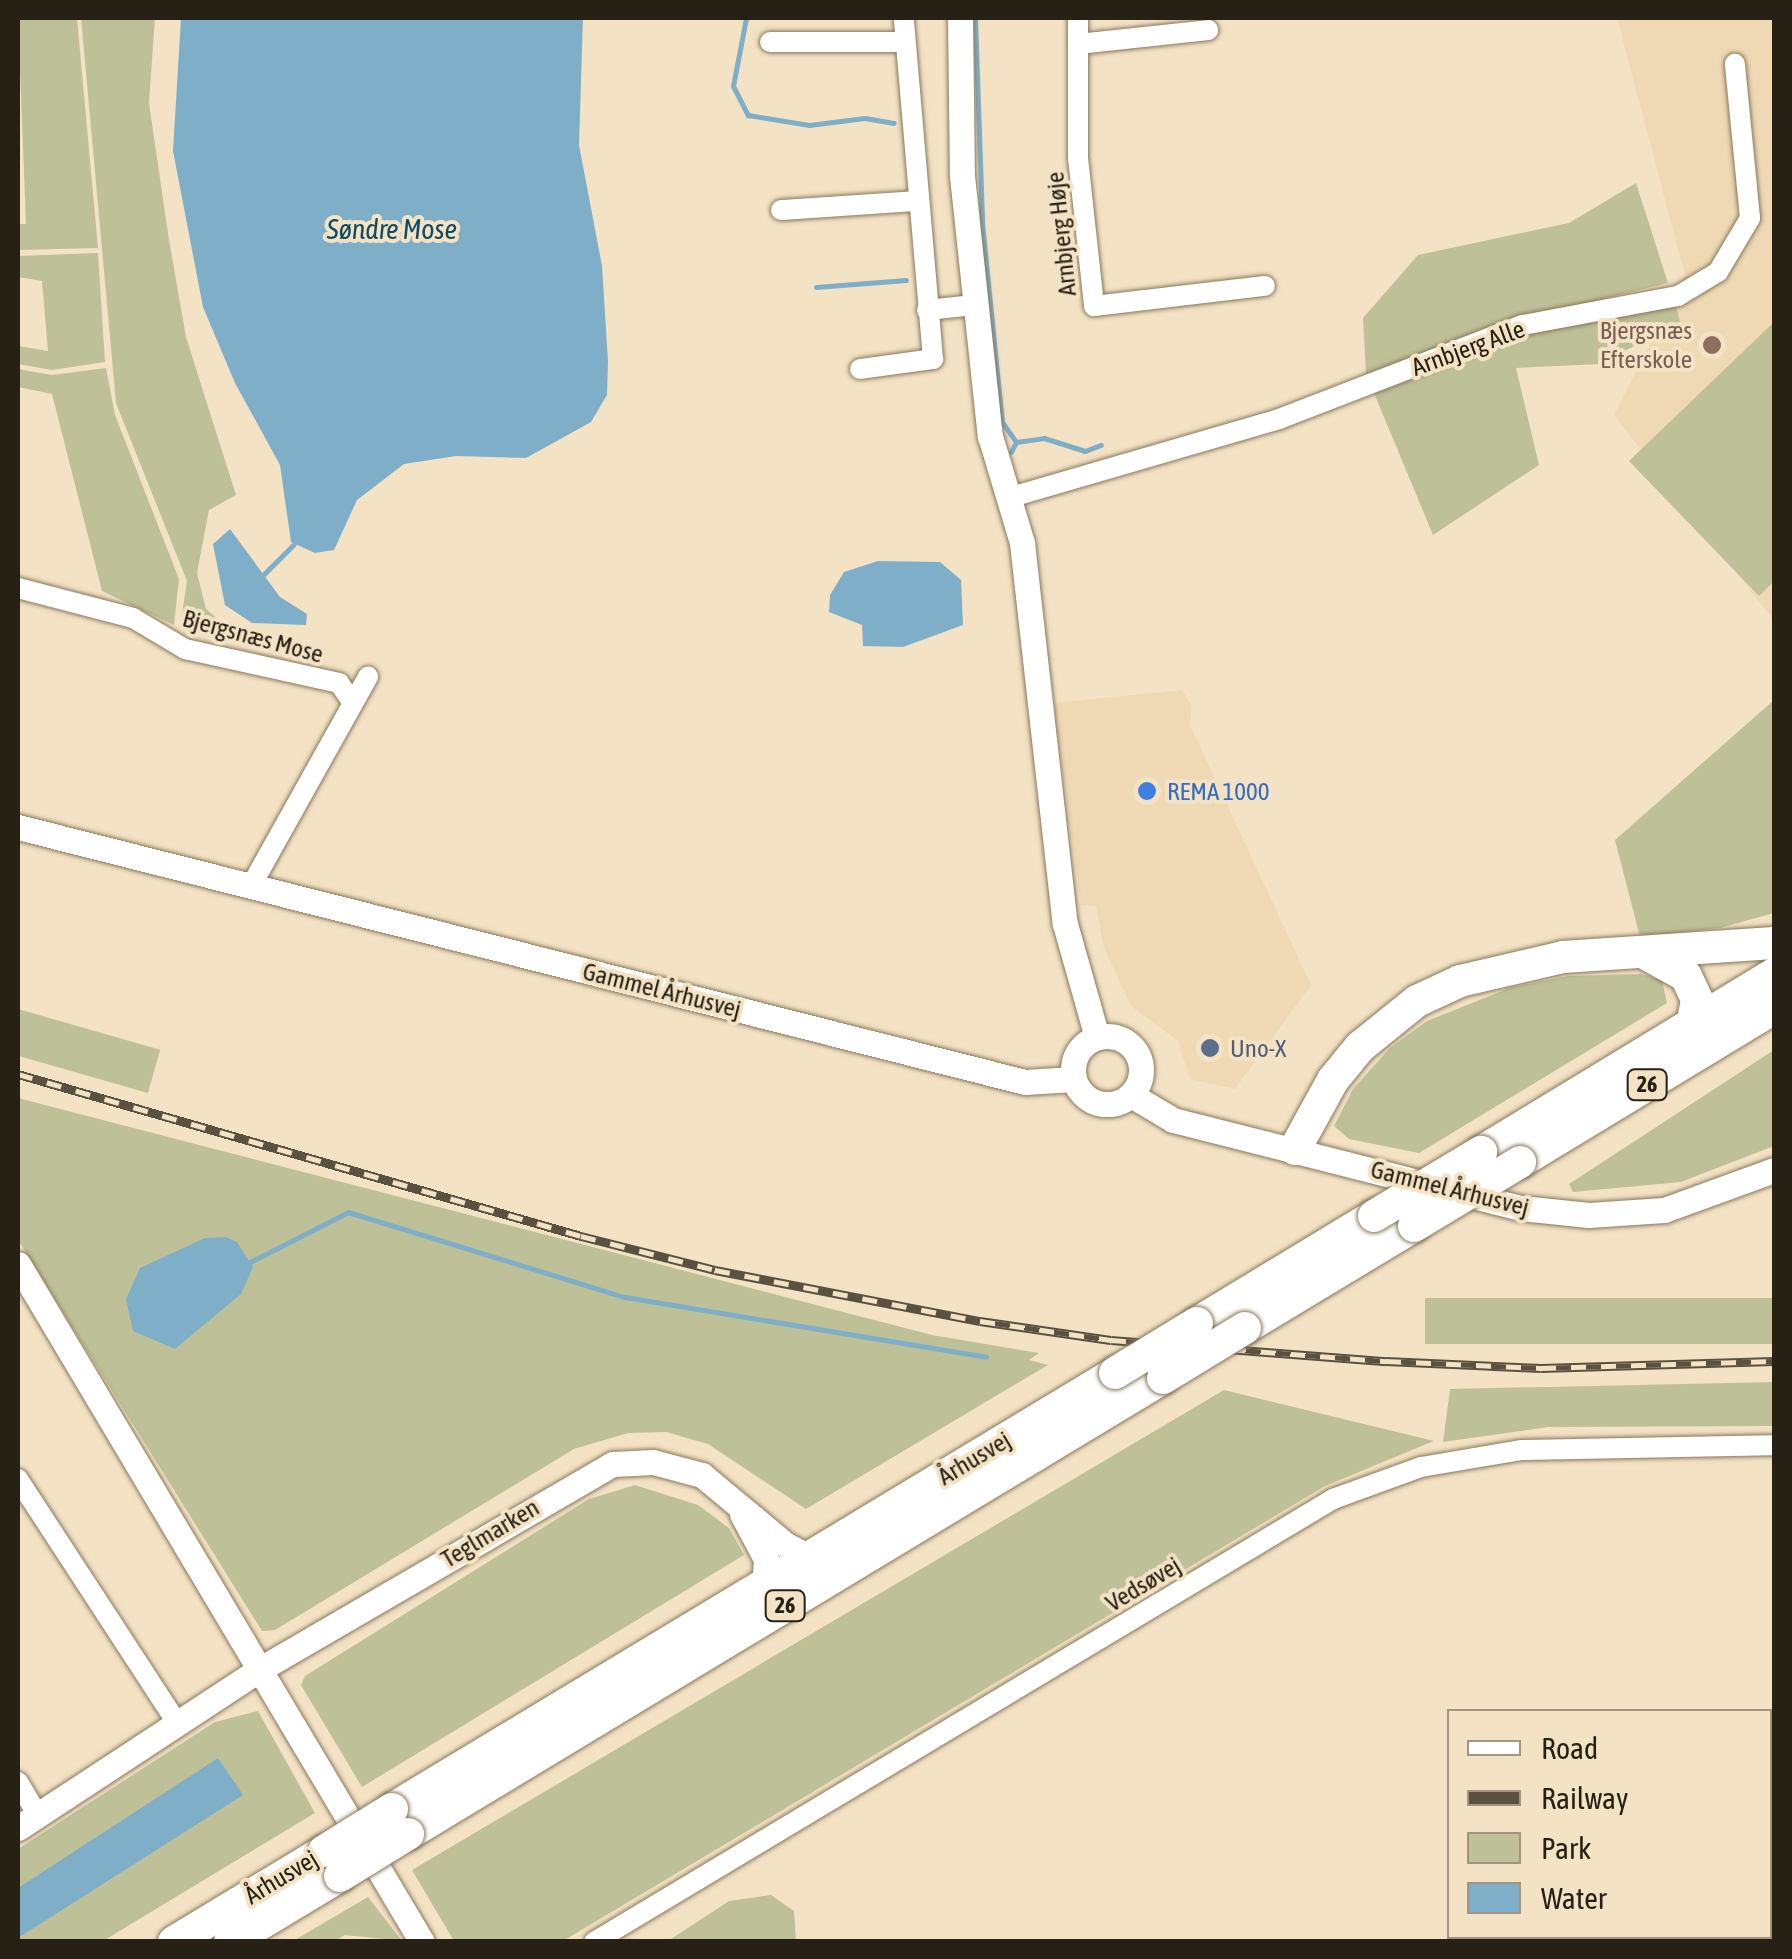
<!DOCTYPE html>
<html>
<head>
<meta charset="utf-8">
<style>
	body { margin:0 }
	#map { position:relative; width:1792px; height:1959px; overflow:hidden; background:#f4e2c4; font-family:"Asap Condensed",sans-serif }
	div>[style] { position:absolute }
	.built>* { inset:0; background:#efd9b4 }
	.green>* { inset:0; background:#bec198; transform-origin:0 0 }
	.water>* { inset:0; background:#7faec8 }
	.stream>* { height:5px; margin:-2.5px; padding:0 2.5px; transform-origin:2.5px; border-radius:2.5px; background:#7faec8 }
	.roads { filter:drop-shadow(0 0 2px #88785c) drop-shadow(0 0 2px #88785c) }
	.minor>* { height:20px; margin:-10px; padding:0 10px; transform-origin:10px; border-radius:10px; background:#fff }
	.tertiary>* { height:25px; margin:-12.5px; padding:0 12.5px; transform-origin:12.5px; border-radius:12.5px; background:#fff }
	.tertiary>.ring { margin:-12.5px; padding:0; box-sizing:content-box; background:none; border:25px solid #fff; border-radius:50% }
	.primary>* { height:32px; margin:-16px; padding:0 16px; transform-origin:16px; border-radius:16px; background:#fff }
	.rail>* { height:9px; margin-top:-4.5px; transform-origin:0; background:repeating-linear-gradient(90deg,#f4e2c4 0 15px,#5a5141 0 30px); box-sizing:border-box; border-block:2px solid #5a5141 }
	.bridges { filter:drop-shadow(0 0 2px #88785c) drop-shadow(0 0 2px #88785c) }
	.primary-bridge>* { height:32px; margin:-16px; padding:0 16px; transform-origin:16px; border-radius:16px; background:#fff }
	.dots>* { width:28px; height:28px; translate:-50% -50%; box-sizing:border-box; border:5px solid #f4e2c4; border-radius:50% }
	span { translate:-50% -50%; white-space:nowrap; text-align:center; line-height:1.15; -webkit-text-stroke:8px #f4e2c4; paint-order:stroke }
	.shield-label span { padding:2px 8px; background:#f4e2c4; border:2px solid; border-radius:8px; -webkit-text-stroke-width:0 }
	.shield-label { font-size:22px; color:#262015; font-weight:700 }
	.street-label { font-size:25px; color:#262015 }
	.education-label { font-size:25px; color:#785e54 }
	.right { translate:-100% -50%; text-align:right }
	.shop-label { font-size:25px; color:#366cbe }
	.left { translate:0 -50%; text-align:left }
	.service-label { font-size:25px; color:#4e5e75 }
	.water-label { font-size:28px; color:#0c4b65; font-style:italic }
	.frame { position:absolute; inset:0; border:20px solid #262015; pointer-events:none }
	.legend { position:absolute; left:1447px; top:1709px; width:325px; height:230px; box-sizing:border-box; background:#f4e2c4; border:2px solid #a2947e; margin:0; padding:12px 18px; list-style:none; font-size:30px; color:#262015 }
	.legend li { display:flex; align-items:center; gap:20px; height:50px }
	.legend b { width:50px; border:2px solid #a2947e }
</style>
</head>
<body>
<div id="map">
	<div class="built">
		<div style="clip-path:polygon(1617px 18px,1774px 18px,1774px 621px,1614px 415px,1685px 275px)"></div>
		<div style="clip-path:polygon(1182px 690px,1192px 706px,1190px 725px,1311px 985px,1235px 1089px,1190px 1079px,1178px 1041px,1131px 1006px,1104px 948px,1096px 906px,1081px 905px,1054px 703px)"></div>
	</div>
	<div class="green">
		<div style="clip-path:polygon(18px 18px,77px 18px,98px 248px,18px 250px,18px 224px,26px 224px)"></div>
		<div style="clip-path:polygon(81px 18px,155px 18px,149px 103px,169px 240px,186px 337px,236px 495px,209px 510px,197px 573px,206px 609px,244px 642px,180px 627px,187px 581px,116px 403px)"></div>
		<div style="clip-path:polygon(1636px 183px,1668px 283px,1521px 319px,1366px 374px,1363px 318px,1418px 255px,1569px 223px)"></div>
		<div style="clip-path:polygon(98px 253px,105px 362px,52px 370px,18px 364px,18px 346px,48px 351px,42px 281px,18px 277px,18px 256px)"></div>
		<div style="clip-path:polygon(1676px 306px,1680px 322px,1600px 364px,1516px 368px,1539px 465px,1433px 535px,1374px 393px,1524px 334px)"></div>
		<div style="clip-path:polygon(1774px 322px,1774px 581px,1759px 596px,1629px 461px)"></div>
		<div style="clip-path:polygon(106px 368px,115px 415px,179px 579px,174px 625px,102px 591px,52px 394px,18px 387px,18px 369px,52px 375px)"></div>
		<div style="clip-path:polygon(1774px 700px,1774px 913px,1720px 928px,1640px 937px,1615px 840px)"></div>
		<div style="clip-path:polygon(1641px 974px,1662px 980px,1667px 1003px,1419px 1153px,1349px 1139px,1334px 1126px,1353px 1089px,1390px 1048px,1427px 1021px,1512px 987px,1568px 976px)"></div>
		<div style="left:18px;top:1009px;width:148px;height:45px;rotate:16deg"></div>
		<div style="clip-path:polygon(1774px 1050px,1774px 1146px,1681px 1182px,1573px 1192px,1569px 1184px)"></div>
		<div style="clip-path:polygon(18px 1098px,932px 1335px,1039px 1353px,1029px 1360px,1048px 1365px,806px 1509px,708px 1444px,666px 1432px,628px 1433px,574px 1449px,275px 1630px,262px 1631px,18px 1240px)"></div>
		<div style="left:1774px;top:1298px;width:46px;height:349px;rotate:90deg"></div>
		<div style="clip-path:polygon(1774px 1382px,1774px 1426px,1548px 1427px,1443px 1442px,1450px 1389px)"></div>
		<div style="clip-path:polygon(1224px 1390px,1434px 1441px,1325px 1486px,563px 1941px,454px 1941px,412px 1870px)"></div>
		<div style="clip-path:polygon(635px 1485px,698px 1505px,729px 1528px,744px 1555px,362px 1787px,301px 1685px,305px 1676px,589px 1499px)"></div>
		<div style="clip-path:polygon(258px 1711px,315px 1813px,103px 1941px,18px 1942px,18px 1849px,215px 1722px)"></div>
		<div style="clip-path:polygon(771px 1895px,794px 1911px,796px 1941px,668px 1941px,729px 1901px)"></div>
		<div style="clip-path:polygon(368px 1897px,402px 1941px,345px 1935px,334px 1941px,293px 1941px)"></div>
	</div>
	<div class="water">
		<div style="clip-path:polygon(181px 18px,583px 18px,579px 145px,602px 266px,608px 361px,607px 395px,591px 422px,526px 458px,456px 456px,404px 464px,357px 500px,334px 550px,315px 553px,291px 542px,280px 465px,235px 383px,203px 307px,173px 151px)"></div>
		<div style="clip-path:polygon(230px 529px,280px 597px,307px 614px,306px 625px,252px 623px,225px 605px,213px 544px)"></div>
		<div style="clip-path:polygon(878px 561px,940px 562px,961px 580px,963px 625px,903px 647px,863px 646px,862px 625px,829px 612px,830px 595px,844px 572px)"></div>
		<div style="clip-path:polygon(226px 1237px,237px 1242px,253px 1267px,241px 1294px,175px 1349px,133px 1331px,126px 1299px,140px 1268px,205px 1238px)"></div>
		<div style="clip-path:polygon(218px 1758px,243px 1795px,18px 1938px,18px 1888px)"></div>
	</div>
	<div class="stream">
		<div style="left:746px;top:18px;width:69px;rotate:100.8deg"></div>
		<div style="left:733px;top:86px;width:33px;rotate:63deg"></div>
		<div style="left:748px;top:115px;width:62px;rotate:9.3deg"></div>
		<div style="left:809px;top:125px;width:56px;rotate:-7.1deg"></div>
		<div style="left:865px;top:118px;width:29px;rotate:10deg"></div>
		<div style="left:975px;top:18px;width:205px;rotate:88deg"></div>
		<div style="left:982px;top:223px;width:200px;rotate:84.3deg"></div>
		<div style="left:1002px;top:422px;width:24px;rotate:55deg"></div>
		<div style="left:1016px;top:442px;width:11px;rotate:117deg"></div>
		<div style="left:816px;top:287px;width:90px;rotate:-4.4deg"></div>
		<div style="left:1016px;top:442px;width:28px;rotate:-8deg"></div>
		<div style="left:1044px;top:438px;width:43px;rotate:17.6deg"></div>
		<div style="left:1085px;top:451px;width:17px;rotate:-21deg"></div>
		<div style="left:262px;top:576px;width:45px;rotate:-45deg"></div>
		<div style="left:248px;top:1263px;width:112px;rotate:-27deg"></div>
		<div style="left:348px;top:1212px;width:290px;rotate:17.1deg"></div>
		<div style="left:625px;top:1297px;width:366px;rotate:9.4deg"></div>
	</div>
	<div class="roads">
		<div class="minor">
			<div style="left:1078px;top:18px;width:140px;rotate:90deg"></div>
			<div style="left:1078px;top:158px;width:149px;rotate:83.8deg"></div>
			<div style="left:1094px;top:306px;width:172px;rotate:-6.7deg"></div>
			<div style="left:770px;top:42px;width:133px"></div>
			<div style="left:1078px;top:44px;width:131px;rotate:-6.1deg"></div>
			<div style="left:781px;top:210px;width:135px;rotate:-3.8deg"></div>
			<div style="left:927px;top:310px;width:47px;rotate:-6.1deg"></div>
			<div style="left:860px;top:369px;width:74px;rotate:-7.8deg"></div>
			<div style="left:933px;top:359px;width:342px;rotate:-94.9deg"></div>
			<div style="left:1011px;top:497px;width:279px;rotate:-16.2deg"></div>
			<div style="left:1279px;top:419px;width:261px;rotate:-21.1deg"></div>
			<div style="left:1523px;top:325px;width:158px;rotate:-10.6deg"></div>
			<div style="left:1678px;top:296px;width:47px;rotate:-31deg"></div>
			<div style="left:1718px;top:272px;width:63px;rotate:-59.3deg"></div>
			<div style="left:1750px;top:218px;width:155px;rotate:-95.6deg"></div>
			<div style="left:18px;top:588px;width:119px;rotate:14.6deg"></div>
			<div style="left:133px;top:618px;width:61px;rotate:30.8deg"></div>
			<div style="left:185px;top:649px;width:158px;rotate:12.4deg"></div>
			<div style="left:339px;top:683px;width:24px;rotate:55deg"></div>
			<div style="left:251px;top:886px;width:240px;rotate:-60.8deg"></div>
			<div style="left:18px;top:1479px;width:291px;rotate:56.9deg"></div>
			<div style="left:18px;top:1782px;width:39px;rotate:59deg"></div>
			<div style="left:594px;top:1942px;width:862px;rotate:-30.94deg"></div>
			<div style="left:1333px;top:1499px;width:94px;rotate:-20deg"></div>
			<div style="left:1421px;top:1467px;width:101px;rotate:-9.6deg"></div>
			<div style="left:1521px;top:1450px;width:253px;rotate:-1.1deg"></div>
		</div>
		<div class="tertiary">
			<div style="left:960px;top:18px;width:158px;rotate:89.3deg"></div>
			<div style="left:962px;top:176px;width:262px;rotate:83.9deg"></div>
			<div style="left:990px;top:436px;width:112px;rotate:73.3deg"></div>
			<div style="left:1022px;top:543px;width:383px;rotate:83.6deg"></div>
			<div style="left:1065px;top:924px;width:117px;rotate:74.2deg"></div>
			<div style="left:18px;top:827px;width:1039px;rotate:14.21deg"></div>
			<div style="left:1025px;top:1082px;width:49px;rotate:-3.5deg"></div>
			<div class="ring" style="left:1073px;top:1036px;width:43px;height:43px"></div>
			<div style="left:1131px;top:1095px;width:49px;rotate:30.8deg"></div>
			<div style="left:1173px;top:1120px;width:359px;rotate:14.2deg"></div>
			<div style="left:1521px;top:1208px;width:68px;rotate:5.9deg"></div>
			<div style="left:1589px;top:1215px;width:75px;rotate:-3.8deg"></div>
			<div style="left:1664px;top:1210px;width:117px;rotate:-20deg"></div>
			<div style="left:18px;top:1264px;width:789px;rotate:59.21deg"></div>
			<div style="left:742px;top:1514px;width:51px;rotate:61.9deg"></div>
			<div style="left:766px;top:1559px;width:26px;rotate:94deg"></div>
			<div style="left:18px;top:1828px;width:292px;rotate:-33.3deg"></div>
			<div style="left:262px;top:1668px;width:406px;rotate:-30.2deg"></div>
			<div style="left:613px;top:1464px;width:40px;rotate:-2.9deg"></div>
			<div style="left:653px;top:1462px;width:51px;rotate:14.9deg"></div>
			<div style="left:702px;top:1475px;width:109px;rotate:39.8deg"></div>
			<div style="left:786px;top:1545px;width:27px;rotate:27deg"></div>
		</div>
		<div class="primary">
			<div style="left:1648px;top:955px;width:43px;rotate:28.9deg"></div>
			<div style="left:1686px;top:976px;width:26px;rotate:65deg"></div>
			<div style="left:1697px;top:1000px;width:25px;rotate:101deg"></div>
			<div style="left:1295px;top:1149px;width:79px;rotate:-61.2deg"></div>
			<div style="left:1333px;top:1080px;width:43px;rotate:-50.7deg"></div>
			<div style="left:1360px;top:1047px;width:73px;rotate:-38.9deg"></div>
			<div style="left:1417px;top:1001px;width:47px;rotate:-24.9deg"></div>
			<div style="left:1460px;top:981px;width:106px;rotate:-13.1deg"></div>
			<div style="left:1563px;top:957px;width:211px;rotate:-3.8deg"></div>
			<div style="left:1481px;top:1152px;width:343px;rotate:-31.3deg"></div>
			<div style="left:1520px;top:1162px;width:297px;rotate:-31.2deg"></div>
			<div style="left:1197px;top:1323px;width:207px;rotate:-31.2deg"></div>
			<div style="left:1245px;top:1328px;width:197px;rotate:-31.1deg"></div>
			<div style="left:392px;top:1809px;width:844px;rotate:-31.09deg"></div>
			<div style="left:408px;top:1834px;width:882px;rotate:-31.13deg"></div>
			<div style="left:174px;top:1942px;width:175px;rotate:-31.2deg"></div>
			<div style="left:230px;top:1942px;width:128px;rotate:-31deg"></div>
		</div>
	</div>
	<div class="rail">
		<div style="left:18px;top:1074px;width:586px;rotate:16.05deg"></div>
		<div style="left:581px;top:1236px;width:138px;rotate:14.2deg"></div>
		<div style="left:715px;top:1270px;width:270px;rotate:10.9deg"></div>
		<div style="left:980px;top:1321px;width:132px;rotate:8.3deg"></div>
		<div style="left:1111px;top:1340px;width:276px;rotate:4.4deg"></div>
		<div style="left:1386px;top:1361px;width:155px;rotate:2.6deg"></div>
		<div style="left:1541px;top:1368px;width:233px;rotate:-1.7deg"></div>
	</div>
	<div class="bridges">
		<div class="primary-bridge">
			<div style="left:1374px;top:1216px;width:125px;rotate:-30.9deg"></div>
			<div style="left:1414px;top:1226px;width:124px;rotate:-31.1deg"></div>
			<div style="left:1115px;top:1373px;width:96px;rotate:-31.4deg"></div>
			<div style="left:1163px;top:1378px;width:96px;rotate:-31.4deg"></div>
			<div style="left:324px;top:1851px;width:80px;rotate:-31.7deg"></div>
			<div style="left:340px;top:1876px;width:80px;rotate:-31.7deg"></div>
		</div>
	</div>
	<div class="dots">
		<div style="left:1712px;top:345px;background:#8d6e63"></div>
		<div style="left:1147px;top:791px;background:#3f7fe0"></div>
		<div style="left:1210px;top:1048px;background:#5c6f8a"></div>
	</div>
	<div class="shield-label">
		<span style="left:1647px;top:1085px">26</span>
		<span style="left:785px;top:1606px">26</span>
	</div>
	<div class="street-label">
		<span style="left:1061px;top:234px;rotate:-96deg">Arnbjerg Høje</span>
		<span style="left:1468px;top:348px;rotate:-20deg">Arnbjerg Alle</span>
		<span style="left:253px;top:636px;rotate:15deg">Bjergsnæs Mose</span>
		<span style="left:662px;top:990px;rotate:14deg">Gammel Århusvej</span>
		<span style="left:1450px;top:1188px;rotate:14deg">Gammel Århusvej</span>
		<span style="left:974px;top:1458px;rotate:-31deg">Århusvej</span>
		<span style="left:490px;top:1533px;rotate:-31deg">Teglmarken</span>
		<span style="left:1143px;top:1584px;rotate:-31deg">Vedsøvej</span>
		<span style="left:281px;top:1877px;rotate:-31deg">Århusvej</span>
	</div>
	<div class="education-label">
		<span class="right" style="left:1692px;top:345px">Bjergsnæs<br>Efterskole</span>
	</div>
	<div class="shop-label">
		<span class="left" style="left:1167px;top:791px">REMA 1000</span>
	</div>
	<div class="service-label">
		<span class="left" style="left:1230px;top:1048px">Uno-X</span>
	</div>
	<div class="water-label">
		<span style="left:392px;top:229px">Søndre Mose</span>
	</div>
	<div class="frame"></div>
	<ul class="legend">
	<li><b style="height:12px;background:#fff"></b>Road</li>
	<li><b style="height:12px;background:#5a5141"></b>Railway</li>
	<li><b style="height:28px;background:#bec198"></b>Park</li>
	<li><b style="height:28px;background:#7faec8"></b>Water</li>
	</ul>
</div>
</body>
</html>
